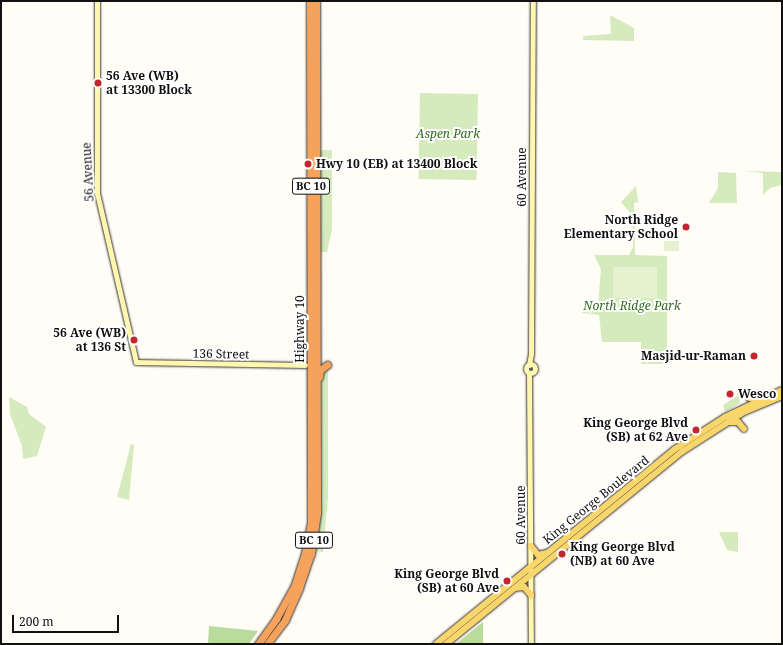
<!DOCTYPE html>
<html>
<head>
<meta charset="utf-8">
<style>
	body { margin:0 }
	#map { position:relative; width:783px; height:645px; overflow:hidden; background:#fffdf5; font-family:"Noto Serif",serif }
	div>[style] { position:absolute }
	.green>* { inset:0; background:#d5ebbd; transform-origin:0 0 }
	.forest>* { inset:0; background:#b9dc9c }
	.pitch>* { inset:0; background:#e6f2cf; transform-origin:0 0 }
	.roads { filter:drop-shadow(0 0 1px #333) drop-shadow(0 0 1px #333) }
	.secondary>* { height:5px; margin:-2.5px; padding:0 2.5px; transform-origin:2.5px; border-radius:2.5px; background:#fff6b0 }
	.secondary>.ring { margin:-2.5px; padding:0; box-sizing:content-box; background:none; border:5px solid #fff6b0; border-radius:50% }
	.primary>* { height:6px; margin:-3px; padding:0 3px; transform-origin:3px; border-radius:3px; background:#f9d66b }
	.highway>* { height:7px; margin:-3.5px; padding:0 3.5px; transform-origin:3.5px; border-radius:3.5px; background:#f5a25d }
	.dots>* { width:11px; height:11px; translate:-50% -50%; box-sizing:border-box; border:2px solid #fff; border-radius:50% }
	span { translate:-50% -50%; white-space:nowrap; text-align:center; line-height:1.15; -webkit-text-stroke:4px #fff; paint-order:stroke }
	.shield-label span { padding:1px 3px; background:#fff; border:1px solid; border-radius:3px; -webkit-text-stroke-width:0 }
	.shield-label { font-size:11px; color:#111; font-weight:700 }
	.poi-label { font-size:12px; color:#111; font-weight:700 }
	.left { translate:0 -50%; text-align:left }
	.right { translate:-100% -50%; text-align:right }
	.park-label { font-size:12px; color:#2f6b1f; font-style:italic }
	.street-label { font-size:12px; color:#111 }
	.frame { position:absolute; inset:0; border:2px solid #111; pointer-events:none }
	.scale { position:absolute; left:12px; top:615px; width:107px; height:18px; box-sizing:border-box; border:2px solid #111; border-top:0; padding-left:5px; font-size:12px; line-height:14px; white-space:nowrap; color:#111; -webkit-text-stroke:3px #fff; paint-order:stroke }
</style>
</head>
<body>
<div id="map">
	<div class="green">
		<div style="clip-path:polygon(610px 15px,634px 28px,634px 41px,583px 40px,583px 36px,611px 34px)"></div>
		<div style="left:420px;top:93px;width:58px;height:86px;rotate:1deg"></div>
		<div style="clip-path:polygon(319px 150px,332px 150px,332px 229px,327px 252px,318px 252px)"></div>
		<div style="clip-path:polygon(743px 171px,782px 172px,782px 185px,770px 188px,763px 195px,763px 173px)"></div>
		<div style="clip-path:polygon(718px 172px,736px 173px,737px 203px,709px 203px,718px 188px)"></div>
		<div style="clip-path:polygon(636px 186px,638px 202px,634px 203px,635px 255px,667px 256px,667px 364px,641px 364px,641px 342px,602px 342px,599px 315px,582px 313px,582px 309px,598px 306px,601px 269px,594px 255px,629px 255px,633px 247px,632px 215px,621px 202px)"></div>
		<div style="clip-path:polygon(328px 367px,328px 498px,323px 552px,314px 551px,320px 508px,321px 375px,323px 369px)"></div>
		<div style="clip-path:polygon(738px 388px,740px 403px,725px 412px,723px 405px,737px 396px)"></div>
		<div style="clip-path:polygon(9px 397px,27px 407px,29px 414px,46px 427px,37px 456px,23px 459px,22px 446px,10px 414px)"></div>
		<div style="clip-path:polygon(131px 444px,134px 445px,129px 500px,117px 497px)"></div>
		<div style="clip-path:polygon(719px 532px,738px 532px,738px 552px,727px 550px)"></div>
	</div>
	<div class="forest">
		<div style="clip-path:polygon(483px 622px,483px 644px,456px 644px)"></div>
		<div style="clip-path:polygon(209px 626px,258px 631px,249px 644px,208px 644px)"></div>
	</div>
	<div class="pitch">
		<div style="left:679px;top:241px;width:10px;height:15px;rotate:90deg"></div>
		<div style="left:613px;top:267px;width:44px;height:31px"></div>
	</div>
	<div class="roads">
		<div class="secondary">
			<div style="left:97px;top:1px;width:192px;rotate:90deg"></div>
			<div style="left:97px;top:193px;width:173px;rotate:77deg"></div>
			<div style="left:136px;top:362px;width:169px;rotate:1deg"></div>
			<div class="ring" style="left:526.5px;top:364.5px;width:4px;height:4px"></div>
			<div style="left:529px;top:365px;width:11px;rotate:-80deg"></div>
			<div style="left:531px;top:354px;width:353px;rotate:-89.7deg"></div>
			<div style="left:529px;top:373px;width:271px;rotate:89.6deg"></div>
		</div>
		<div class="primary">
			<div style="left:744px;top:393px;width:8px;rotate:40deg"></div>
			<div style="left:750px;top:398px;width:9px;rotate:6deg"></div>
			<div style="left:729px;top:422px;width:9px"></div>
			<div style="left:738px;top:422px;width:9px;rotate:49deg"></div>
			<div style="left:531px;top:546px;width:11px;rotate:52deg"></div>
			<div style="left:538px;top:555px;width:8px;rotate:-14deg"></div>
			<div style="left:515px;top:588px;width:9px;rotate:-6deg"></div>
			<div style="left:524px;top:587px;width:11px;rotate:49deg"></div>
			<div style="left:436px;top:644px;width:308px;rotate:-39.2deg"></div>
			<div style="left:675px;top:449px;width:59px;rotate:-32.6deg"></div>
			<div style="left:725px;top:417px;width:63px;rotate:-25.3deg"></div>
			<div style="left:446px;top:644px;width:306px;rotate:-39.2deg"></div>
			<div style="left:683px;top:451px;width:72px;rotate:-32.6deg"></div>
			<div style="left:744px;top:412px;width:41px;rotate:-22.8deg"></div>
		</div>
		<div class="highway">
			<div style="left:319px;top:377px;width:7px;rotate:-82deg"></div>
			<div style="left:320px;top:370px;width:9px;rotate:-36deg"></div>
			<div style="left:258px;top:644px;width:31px;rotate:-54deg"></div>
			<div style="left:276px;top:619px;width:37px;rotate:-61deg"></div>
			<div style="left:294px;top:587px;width:36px;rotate:-72deg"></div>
			<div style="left:305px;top:553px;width:33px;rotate:-79deg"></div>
			<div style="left:311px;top:521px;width:520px;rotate:-90.11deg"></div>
			<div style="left:267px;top:644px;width:30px;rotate:-53deg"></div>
			<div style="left:285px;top:620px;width:35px;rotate:-66deg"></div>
			<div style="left:299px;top:588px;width:36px;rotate:-71deg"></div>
			<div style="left:311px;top:554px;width:41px;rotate:-81.7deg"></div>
			<div style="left:317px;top:513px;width:512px;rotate:-90.11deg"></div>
		</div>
	</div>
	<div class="dots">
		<div style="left:98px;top:83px;background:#c4262e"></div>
		<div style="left:308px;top:164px;background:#c4262e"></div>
		<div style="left:686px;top:227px;background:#c4262e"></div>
		<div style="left:134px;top:340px;background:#c4262e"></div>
		<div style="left:754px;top:356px;background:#c4262e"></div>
		<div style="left:730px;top:394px;background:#c4262e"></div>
		<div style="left:696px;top:430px;background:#c4262e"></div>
		<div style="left:562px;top:554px;background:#c4262e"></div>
		<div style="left:507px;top:581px;background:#c4262e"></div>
	</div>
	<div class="shield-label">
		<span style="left:311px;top:186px">BC 10</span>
		<span style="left:314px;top:540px">BC 10</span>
	</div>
	<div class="poi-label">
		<span class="left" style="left:106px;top:83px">56 Ave (WB)<br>at 13300 Block</span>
		<span class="left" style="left:316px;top:164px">Hwy 10 (EB) at 13400 Block</span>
		<span class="right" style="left:678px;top:227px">North Ridge<br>Elementary School</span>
		<span class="right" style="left:126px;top:340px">56 Ave (WB)<br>at 136 St</span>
		<span class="right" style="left:746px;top:356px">Masjid-ur-Raman</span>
		<span class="left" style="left:738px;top:394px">Wesco</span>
		<span class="right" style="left:688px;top:430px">King George Blvd<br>(SB) at 62 Ave</span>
		<span class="left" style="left:570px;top:554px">King George Blvd<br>(NB) at 60 Ave</span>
		<span class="right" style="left:499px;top:581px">King George Blvd<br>(SB) at 60 Ave</span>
	</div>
	<div class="park-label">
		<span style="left:448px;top:134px">Aspen Park</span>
		<span style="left:632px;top:306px">North Ridge Park</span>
	</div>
	<div class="street-label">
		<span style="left:88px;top:172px;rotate:-93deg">56 Avenue</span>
		<span style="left:522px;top:177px;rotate:-90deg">60 Avenue</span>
		<span style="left:300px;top:329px;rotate:-90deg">Highway 10</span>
		<span style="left:221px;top:354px;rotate:1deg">136 Street</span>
		<span style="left:596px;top:500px;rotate:-39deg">King George Boulevard</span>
		<span style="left:521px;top:515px;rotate:-90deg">60 Avenue</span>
	</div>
	<div class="frame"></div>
	<div class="scale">200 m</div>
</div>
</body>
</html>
